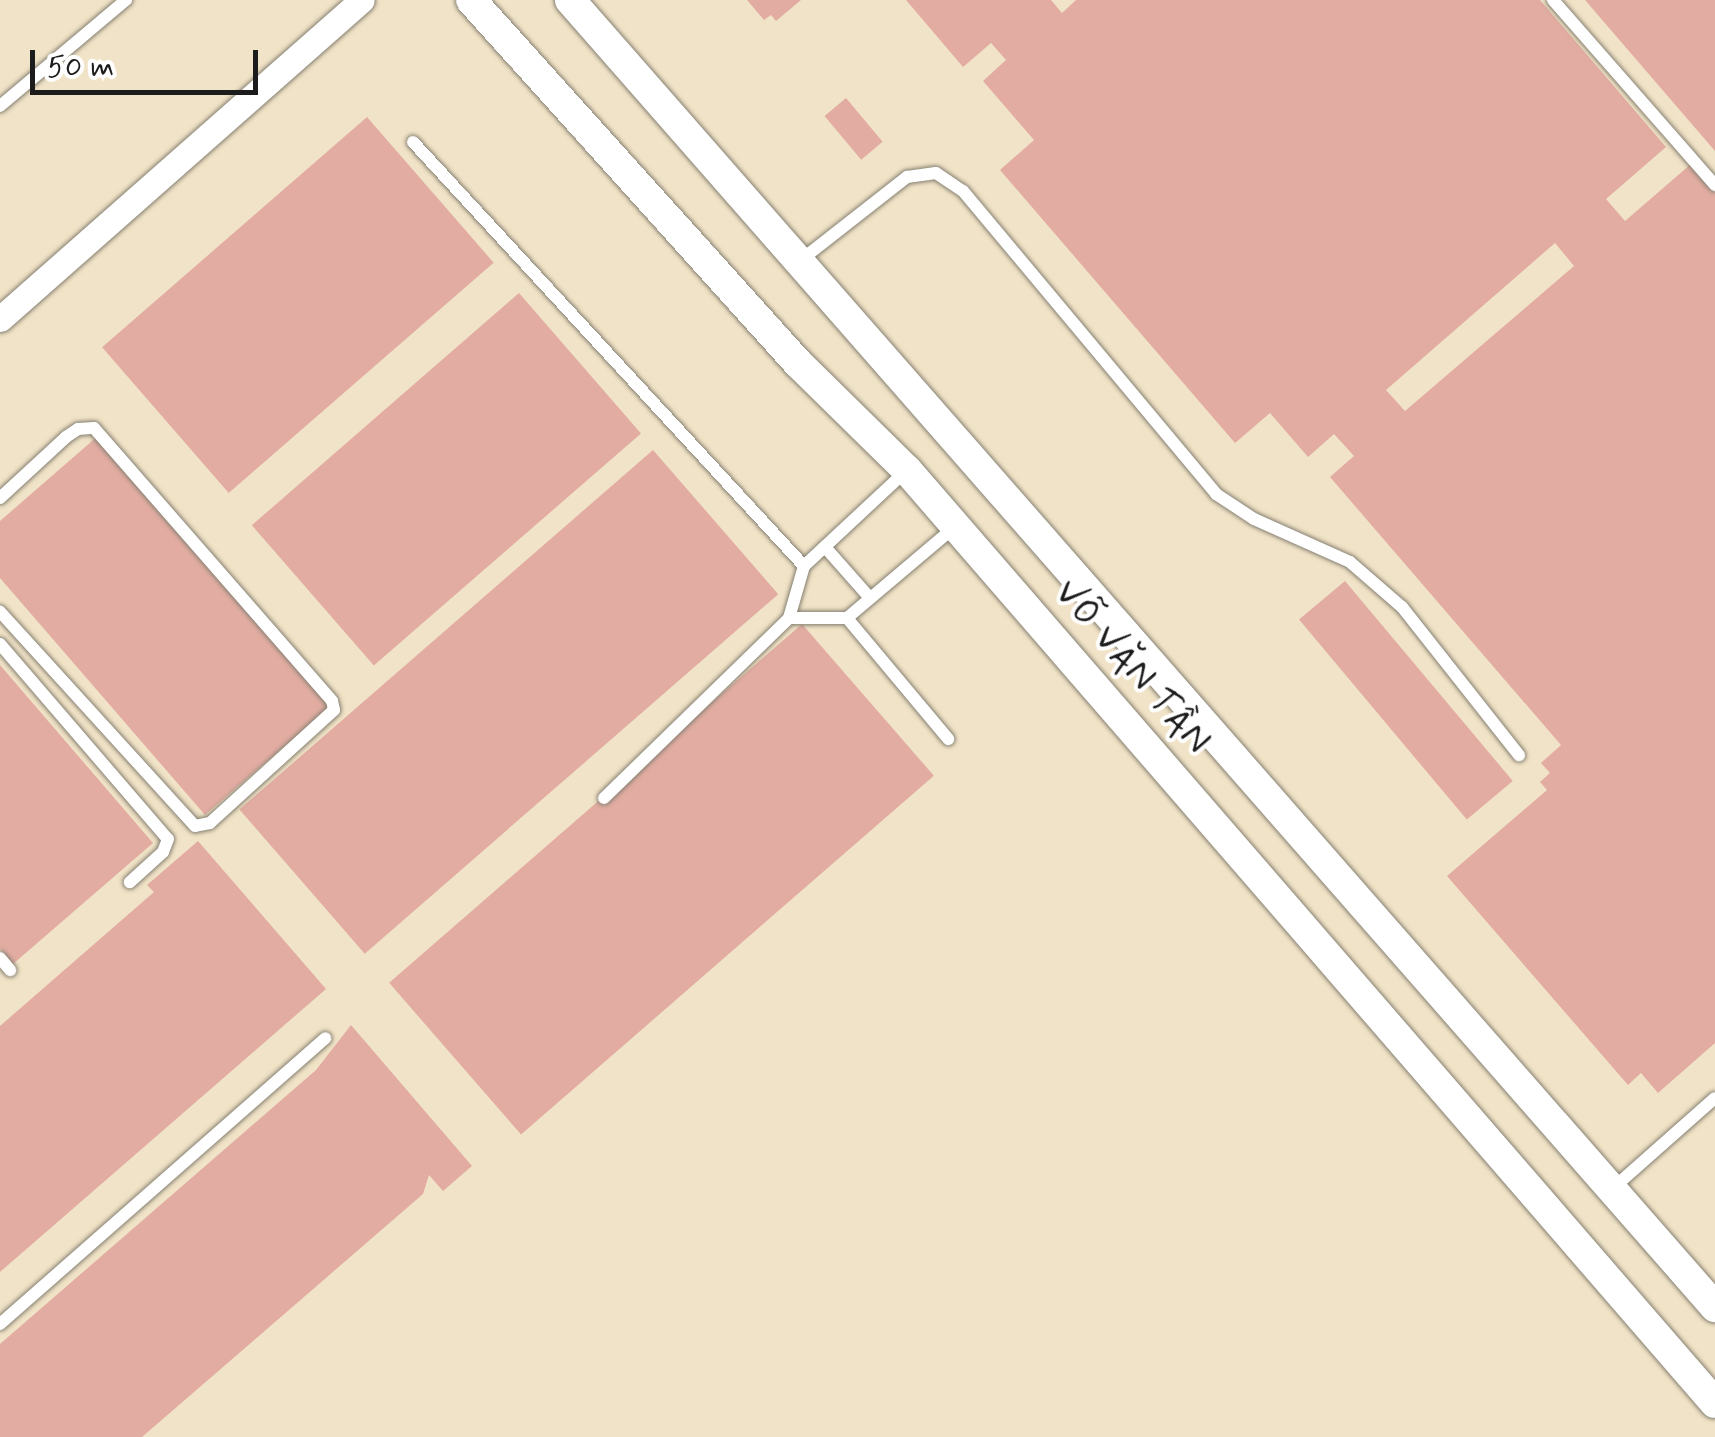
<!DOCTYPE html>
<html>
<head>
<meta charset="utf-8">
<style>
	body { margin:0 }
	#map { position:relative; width:1715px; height:1437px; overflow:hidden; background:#f1e3c7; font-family:Mynerve,sans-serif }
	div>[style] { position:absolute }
	.building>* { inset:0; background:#e2aca2; transform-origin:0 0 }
	.roads { filter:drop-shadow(0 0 2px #868072) drop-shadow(0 0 2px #868072) }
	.service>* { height:12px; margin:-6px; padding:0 6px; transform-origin:6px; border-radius:6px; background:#fff }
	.minor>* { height:25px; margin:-12.5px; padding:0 12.5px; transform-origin:12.5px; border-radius:12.5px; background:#fff }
	.tertiary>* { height:30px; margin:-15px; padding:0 15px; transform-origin:15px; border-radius:15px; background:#fff }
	span { translate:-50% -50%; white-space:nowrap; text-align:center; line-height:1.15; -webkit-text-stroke:8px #fff; paint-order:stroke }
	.street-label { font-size:38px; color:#1c1c1c }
	.scale { position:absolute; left:30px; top:50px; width:228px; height:45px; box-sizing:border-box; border:5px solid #1c1c1c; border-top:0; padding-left:12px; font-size:30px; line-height:35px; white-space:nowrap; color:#1c1c1c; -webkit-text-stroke:8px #fff; paint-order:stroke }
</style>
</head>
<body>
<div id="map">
	<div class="building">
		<div style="clip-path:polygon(747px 0,801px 0,776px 21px,771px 15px,764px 20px)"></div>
		<div style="clip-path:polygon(evenodd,906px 0,1051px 0,1062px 13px,1076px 0,1540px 0,1666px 147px,1606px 199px,1625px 221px,1691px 164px,1715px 192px,1715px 1043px,1658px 1093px,1641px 1073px,1628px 1085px,1447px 876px,1547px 790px,1540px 782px,1550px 773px,1541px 763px,1561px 745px,1330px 477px,1354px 456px,1334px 434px,1308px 457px,1270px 413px,1235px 443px,1000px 170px,1034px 140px,983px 81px,1006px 60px,991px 43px,963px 67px,906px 0,1555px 243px,1574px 266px,1405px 411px,1386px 390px,1555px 243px)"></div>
		<div style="clip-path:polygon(1585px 0,1715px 0,1715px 151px)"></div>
		<div style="left:846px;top:98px;width:57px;height:28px;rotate:50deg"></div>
		<div style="left:367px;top:117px;width:193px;height:351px;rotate:49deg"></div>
		<div style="left:519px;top:293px;width:186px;height:354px;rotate:49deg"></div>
		<div style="clip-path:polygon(99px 435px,332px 705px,205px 815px,0 578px,0 521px)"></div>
		<div style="left:653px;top:450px;width:191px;height:548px;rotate:49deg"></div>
		<div style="left:1345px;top:581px;width:261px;height:60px;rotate:50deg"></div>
		<div style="left:802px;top:624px;width:201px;height:547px;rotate:49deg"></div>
		<div style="clip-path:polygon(0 665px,153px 843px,13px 964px,0 949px)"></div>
		<div style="clip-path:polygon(198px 841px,326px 989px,0 1272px,0 1026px,154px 892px,147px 885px)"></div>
		<div style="clip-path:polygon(351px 1025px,472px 1166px,443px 1191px,429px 1175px,423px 1194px,142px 1437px,0 1437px,0 1344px,316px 1070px)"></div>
	</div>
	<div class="roads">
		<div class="service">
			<div style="left:1553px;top:0;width:246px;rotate:48.8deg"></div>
			<div style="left:0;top:106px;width:165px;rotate:-40.1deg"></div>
			<div style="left:413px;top:142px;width:577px;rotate:47.32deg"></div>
			<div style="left:801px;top:260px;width:135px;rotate:-38.1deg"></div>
			<div style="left:907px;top:177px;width:29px;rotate:-8deg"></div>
			<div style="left:936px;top:173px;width:32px;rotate:34deg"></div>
			<div style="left:963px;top:191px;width:395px;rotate:50.1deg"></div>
			<div style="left:1216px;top:494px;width:45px;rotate:33.3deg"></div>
			<div style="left:1254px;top:519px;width:105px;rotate:24.1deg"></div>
			<div style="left:1350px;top:562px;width:69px;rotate:40.9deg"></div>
			<div style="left:1402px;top:607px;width:189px;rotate:51.7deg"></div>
			<div style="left:0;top:498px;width:90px;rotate:-42.7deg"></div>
			<div style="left:66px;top:437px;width:14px;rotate:-34deg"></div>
			<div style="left:78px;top:429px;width:16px;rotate:-4deg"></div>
			<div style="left:94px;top:428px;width:362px;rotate:48.9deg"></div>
			<div style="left:332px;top:701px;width:9px;rotate:77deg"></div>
			<div style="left:334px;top:710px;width:168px;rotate:137.7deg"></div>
			<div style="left:210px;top:823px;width:15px;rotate:169deg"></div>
			<div style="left:195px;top:826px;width:290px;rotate:-132.3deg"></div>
			<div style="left:825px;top:547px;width:68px;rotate:48.6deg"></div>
			<div style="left:789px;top:618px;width:58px"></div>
			<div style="left:847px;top:618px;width:143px;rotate:-40.2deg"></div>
			<div style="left:847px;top:618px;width:158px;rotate:50.1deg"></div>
			<div style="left:0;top:644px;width:257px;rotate:49.3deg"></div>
			<div style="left:168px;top:839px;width:14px;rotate:111deg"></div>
			<div style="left:163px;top:852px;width:45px;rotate:137.7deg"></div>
			<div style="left:604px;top:798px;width:258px;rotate:-44.2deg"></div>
			<div style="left:789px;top:618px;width:54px;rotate:-73.9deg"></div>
			<div style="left:804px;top:566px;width:141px;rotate:-43deg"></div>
			<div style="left:0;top:958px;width:16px;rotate:50deg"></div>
			<div style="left:1612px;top:1189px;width:137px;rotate:-41.5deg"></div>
			<div style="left:0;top:1324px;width:433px;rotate:-41.3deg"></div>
		</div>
		<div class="minor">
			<div style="left:0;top:319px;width:482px;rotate:-41.4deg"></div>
		</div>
		<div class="tertiary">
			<div style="left:471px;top:0;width:490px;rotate:48deg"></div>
			<div style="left:799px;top:364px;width:151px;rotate:44.5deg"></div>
			<div style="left:907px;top:470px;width:1234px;rotate:49.11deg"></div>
			<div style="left:570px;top:0;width:1738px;rotate:48.78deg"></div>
		</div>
	</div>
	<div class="street-label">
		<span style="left:1132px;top:667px;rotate:49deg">VÕ VĂN TẦN</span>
	</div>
	<div class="scale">50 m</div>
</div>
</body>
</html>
